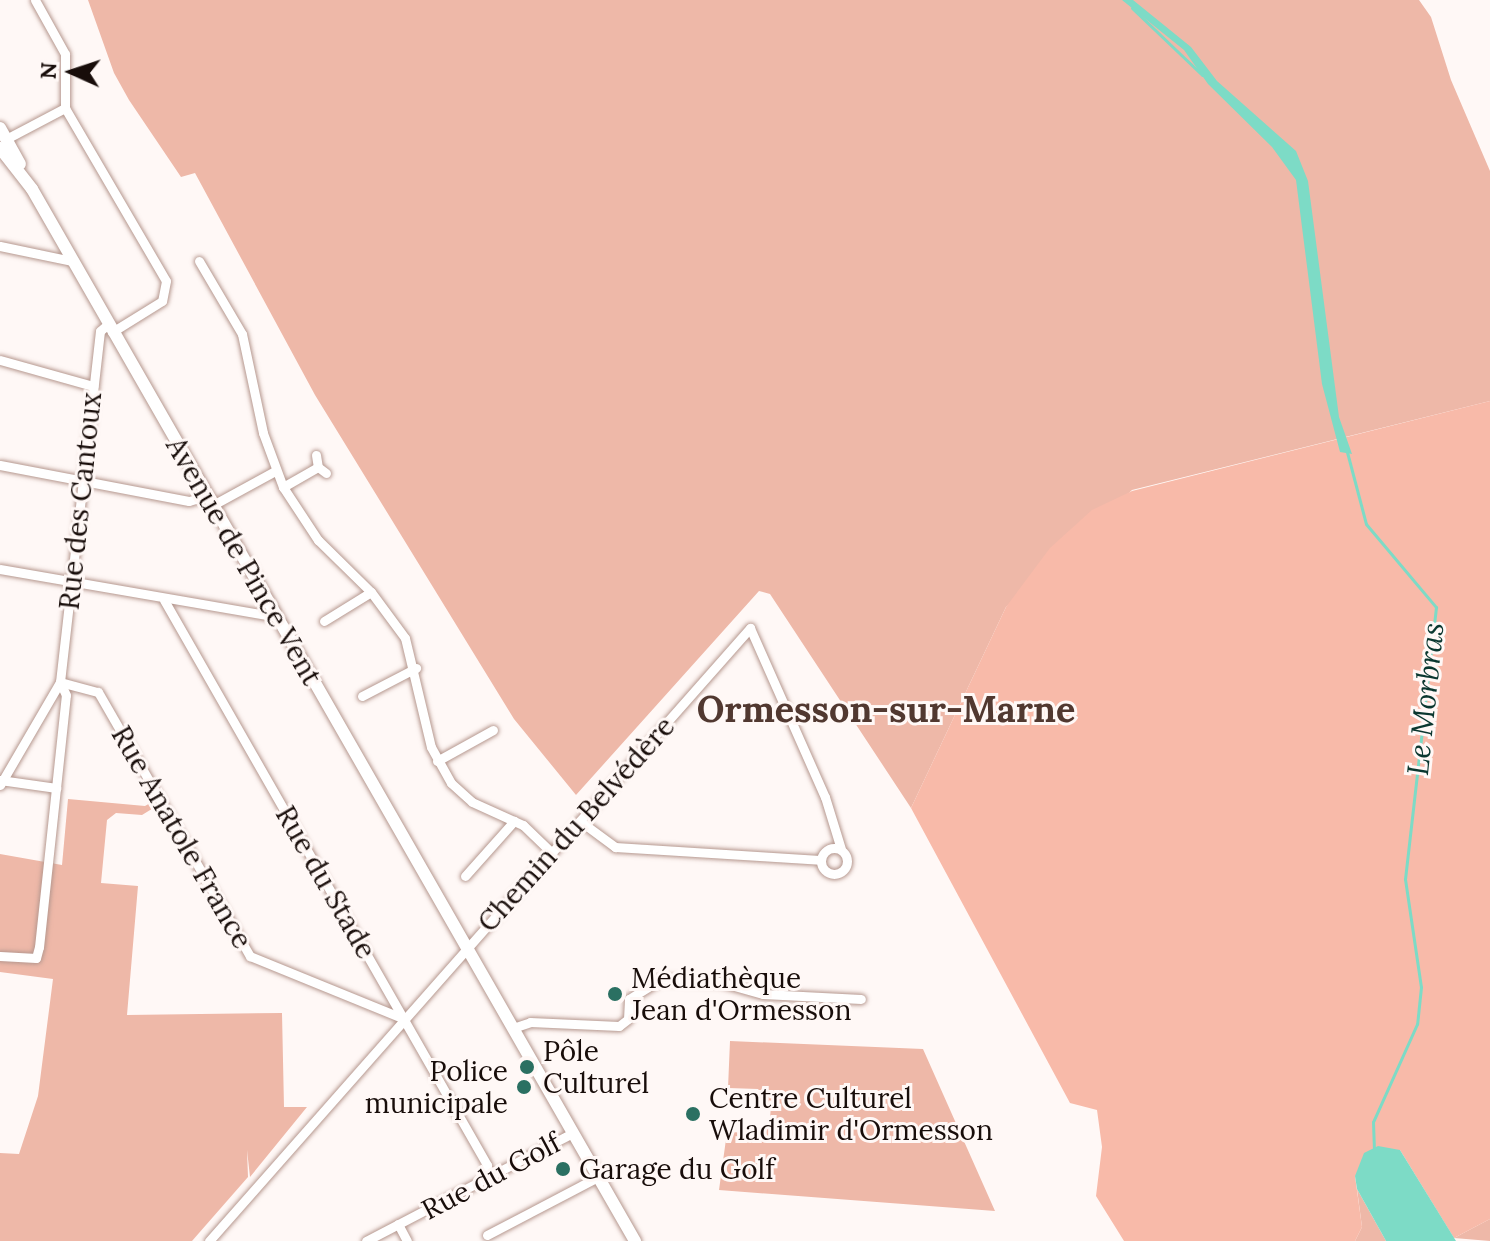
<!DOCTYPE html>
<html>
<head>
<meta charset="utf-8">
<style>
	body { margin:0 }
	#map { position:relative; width:1490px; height:1241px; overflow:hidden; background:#fff8f6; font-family:Lora,serif }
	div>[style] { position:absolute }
	.green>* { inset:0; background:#eeb8a8 }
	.forest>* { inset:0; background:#f8baa9 }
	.water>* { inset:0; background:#7ddbc6 }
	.stream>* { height:3px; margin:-1.5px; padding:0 1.5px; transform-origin:1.5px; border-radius:1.5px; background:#7ddbc6 }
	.roads { filter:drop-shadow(0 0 2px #b6988f) drop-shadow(0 0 2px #b6988f) }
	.minor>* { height:9px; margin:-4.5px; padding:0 4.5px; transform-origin:4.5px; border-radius:4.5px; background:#fff }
	.minor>.ring { margin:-4.5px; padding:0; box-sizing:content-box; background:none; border:9px solid #fff; border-radius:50% }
	.secondary>* { height:12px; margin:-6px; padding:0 6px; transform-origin:6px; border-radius:6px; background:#fff }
	.dots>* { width:22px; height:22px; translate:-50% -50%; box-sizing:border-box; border:4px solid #fff8f6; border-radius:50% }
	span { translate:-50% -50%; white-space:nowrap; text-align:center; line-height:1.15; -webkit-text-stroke:6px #fff8f6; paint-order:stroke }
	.street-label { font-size:28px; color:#180d0a }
	.poi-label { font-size:28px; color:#180d0a }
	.left { translate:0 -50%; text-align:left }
	.right { translate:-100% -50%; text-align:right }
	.water-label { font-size:30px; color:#0a372f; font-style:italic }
	.district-label { font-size:36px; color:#513830; font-weight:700 }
	.north { position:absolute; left:32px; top:32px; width:80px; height:80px; -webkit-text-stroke:6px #fff8f6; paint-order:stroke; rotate:273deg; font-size:22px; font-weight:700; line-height:32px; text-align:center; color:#180d0a }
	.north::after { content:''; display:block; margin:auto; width:28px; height:36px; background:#180d0a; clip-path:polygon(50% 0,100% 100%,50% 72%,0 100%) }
</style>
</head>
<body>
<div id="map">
	<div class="green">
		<div style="clip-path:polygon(88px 0,1419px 0,1431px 17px,1451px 80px,1490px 171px,1490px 401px,1132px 490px,1006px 607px,911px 808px,770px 594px,759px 591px,576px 795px,514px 719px,315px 395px,195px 173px,181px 177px,129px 100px,114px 73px)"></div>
		<div style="clip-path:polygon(68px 799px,145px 806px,152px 802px,155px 807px,142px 815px,116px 813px,107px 820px,101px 883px,138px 886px,127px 1015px,282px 1013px,284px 1107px,307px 1107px,250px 1177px,247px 1150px,248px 1177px,192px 1241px,0 1241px,0 1153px,19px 1154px,38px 1096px,53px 979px,0 972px,0 854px,62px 865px)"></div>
		<div style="clip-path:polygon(730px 1041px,923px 1049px,995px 1211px,719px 1190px,727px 1132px,756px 1133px,770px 1119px,771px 1105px,758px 1089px,728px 1088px)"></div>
		<div style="clip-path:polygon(1357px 1189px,1386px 1241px,1355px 1241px,1362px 1227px)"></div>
		<div style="clip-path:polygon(1490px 1219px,1490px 1241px,1454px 1238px)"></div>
	</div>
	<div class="forest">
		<div style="clip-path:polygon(1490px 401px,1490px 1219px,1454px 1238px,1400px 1150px,1355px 1176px,1362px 1227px,1355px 1241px,1124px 1241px,1096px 1196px,1102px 1147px,1097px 1110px,1070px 1103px,911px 808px,1006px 607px,1050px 548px,1092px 510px,1132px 491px)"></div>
	</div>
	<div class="water">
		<div style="clip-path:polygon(1122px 0,1133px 0,1191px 47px,1217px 81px,1296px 151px,1308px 181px,1339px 417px,1352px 454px,1340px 452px,1322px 384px,1296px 180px,1272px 147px,1208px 84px,1184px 50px)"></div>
		<div style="clip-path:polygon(1378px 1146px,1400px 1150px,1456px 1241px,1386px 1241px,1357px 1189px,1355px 1176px,1364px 1153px)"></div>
	</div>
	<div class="stream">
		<div style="left:1132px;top:8px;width:97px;rotate:43.7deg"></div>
		<div style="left:1347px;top:452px;width:74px;rotate:75.2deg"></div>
		<div style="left:1366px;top:524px;width:109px;rotate:49.9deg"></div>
		<div style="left:1436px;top:607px;width:274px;rotate:96.5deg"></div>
		<div style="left:1405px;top:879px;width:109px;rotate:81.6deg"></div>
		<div style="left:1421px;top:987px;width:37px;rotate:96deg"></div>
		<div style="left:1417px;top:1024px;width:107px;rotate:114.2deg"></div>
		<div style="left:1373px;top:1122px;width:26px;rotate:88deg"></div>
	</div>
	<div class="roads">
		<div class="minor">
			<div style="left:35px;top:0;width:62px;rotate:60.9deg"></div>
			<div style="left:65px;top:54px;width:54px;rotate:90deg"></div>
			<div style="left:65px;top:108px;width:200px;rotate:59.7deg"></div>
			<div style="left:166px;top:281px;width:20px;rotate:101deg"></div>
			<div style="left:162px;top:301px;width:59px;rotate:148.2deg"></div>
			<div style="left:6px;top:139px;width:67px;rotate:-27.7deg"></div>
			<div style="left:0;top:246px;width:74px;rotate:11.8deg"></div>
			<div style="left:199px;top:261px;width:85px;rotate:59.5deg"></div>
			<div style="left:242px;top:334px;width:101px;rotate:78deg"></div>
			<div style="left:263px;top:433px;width:58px;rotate:69.7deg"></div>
			<div style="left:283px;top:487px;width:64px;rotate:56.6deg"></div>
			<div style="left:318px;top:540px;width:74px;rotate:44.5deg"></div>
			<div style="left:0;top:360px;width:97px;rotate:15.6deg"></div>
			<div style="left:316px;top:455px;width:12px;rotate:81deg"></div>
			<div style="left:318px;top:467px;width:10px;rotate:37deg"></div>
			<div style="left:0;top:465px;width:192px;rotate:10.8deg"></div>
			<div style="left:189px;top:501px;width:18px;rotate:-16deg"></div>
			<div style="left:283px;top:487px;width:40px;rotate:-29.7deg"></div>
			<div style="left:211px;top:506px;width:73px;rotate:-28.7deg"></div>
			<div style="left:0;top:569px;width:281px;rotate:9.8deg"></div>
			<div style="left:164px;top:600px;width:651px;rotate:60.24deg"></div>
			<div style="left:487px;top:1165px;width:14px;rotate:102deg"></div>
			<div style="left:324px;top:621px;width:55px;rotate:-31.7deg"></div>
			<div style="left:371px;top:592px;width:57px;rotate:53.5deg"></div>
			<div style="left:405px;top:638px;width:112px;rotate:76.6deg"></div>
			<div style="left:431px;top:747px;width:41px;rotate:60.9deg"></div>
			<div style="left:451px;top:783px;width:28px;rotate:42deg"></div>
			<div style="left:472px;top:802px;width:56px;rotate:24.3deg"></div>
			<div style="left:523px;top:825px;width:40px;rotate:44deg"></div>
			<div style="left:60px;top:682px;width:39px;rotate:15deg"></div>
			<div style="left:98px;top:692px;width:305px;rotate:60.1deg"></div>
			<div style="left:250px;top:956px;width:166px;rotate:22.2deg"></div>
			<div style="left:362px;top:696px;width:61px;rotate:-27.4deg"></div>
			<div style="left:437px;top:761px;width:64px;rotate:-29deg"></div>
			<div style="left:0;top:780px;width:57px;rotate:8.1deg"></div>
			<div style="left:0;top:785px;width:119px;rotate:-59.8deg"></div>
			<div style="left:60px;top:682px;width:353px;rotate:-83.5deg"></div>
			<div style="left:100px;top:331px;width:11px;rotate:-41deg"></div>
			<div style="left:580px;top:821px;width:44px;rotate:36.6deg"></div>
			<div style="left:615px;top:847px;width:205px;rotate:3.6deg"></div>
			<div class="ring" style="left:821px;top:848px;width:17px;height:17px"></div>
			<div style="left:465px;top:876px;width:74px;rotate:-48.3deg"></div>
			<div style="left:0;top:956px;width:36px;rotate:3deg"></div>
			<div style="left:36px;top:958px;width:11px;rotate:-75deg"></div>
			<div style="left:39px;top:947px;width:253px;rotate:-83.9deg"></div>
			<div style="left:66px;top:695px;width:14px;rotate:-115deg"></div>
			<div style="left:513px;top:1028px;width:18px;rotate:-19deg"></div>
			<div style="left:530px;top:1022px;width:89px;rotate:2.6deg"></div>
			<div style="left:619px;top:1026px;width:11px;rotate:-38deg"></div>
			<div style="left:628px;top:1019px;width:20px;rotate:-87deg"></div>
			<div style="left:629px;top:999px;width:38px;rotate:-32deg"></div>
			<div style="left:661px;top:979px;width:59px;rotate:2.9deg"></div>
			<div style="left:720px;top:982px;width:45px;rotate:15.6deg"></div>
			<div style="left:763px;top:994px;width:98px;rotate:2.9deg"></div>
			<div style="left:398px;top:1224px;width:19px;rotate:62deg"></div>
			<div style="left:487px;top:1235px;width:125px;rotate:-27.6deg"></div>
			<div style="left:209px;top:1241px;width:818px;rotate:-48.57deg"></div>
			<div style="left:750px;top:628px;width:185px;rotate:66.1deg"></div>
			<div style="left:825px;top:797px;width:54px;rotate:72.9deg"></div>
			<div style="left:366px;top:1241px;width:233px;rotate:-27.6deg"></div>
		</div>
		<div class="secondary">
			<div style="left:0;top:128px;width:41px;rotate:60.9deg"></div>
			<div style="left:0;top:148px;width:52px;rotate:52deg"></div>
			<div style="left:32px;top:189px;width:1213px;rotate:60.18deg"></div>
		</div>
	</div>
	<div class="dots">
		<div style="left:615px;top:994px;background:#2b7062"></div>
		<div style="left:527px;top:1067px;background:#2b7062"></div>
		<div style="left:524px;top:1087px;background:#2b7062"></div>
		<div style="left:693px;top:1114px;background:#2b7062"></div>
		<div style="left:563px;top:1169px;background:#2b7062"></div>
	</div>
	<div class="street-label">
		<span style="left:80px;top:501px;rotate:-84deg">Rue des Cantoux</span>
		<span style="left:244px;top:561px;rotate:60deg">Avenue de Pince Vent</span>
		<span style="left:576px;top:824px;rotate:-48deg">Chemin du Belvédère</span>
		<span style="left:182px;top:837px;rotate:60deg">Rue Anatole France</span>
		<span style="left:326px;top:882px;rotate:60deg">Rue du Stade</span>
		<span style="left:491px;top:1176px;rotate:-28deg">Rue du Golf</span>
	</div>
	<div class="poi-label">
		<span class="left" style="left:631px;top:994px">Médiathèque<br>Jean d'Ormesson</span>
		<span class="left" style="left:543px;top:1067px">Pôle<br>Culturel</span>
		<span class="right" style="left:508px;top:1087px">Police<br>municipale</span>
		<span class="left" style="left:709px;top:1114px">Centre Culturel<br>Wladimir d'Ormesson</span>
		<span class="left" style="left:579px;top:1169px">Garage du Golf</span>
	</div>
	<div class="water-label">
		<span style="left:1425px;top:699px;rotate:-84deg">Le Morbras</span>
	</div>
	<div class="district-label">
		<span style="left:886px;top:710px">Ormesson-sur-Marne</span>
	</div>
	<div class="north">N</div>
</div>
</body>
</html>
